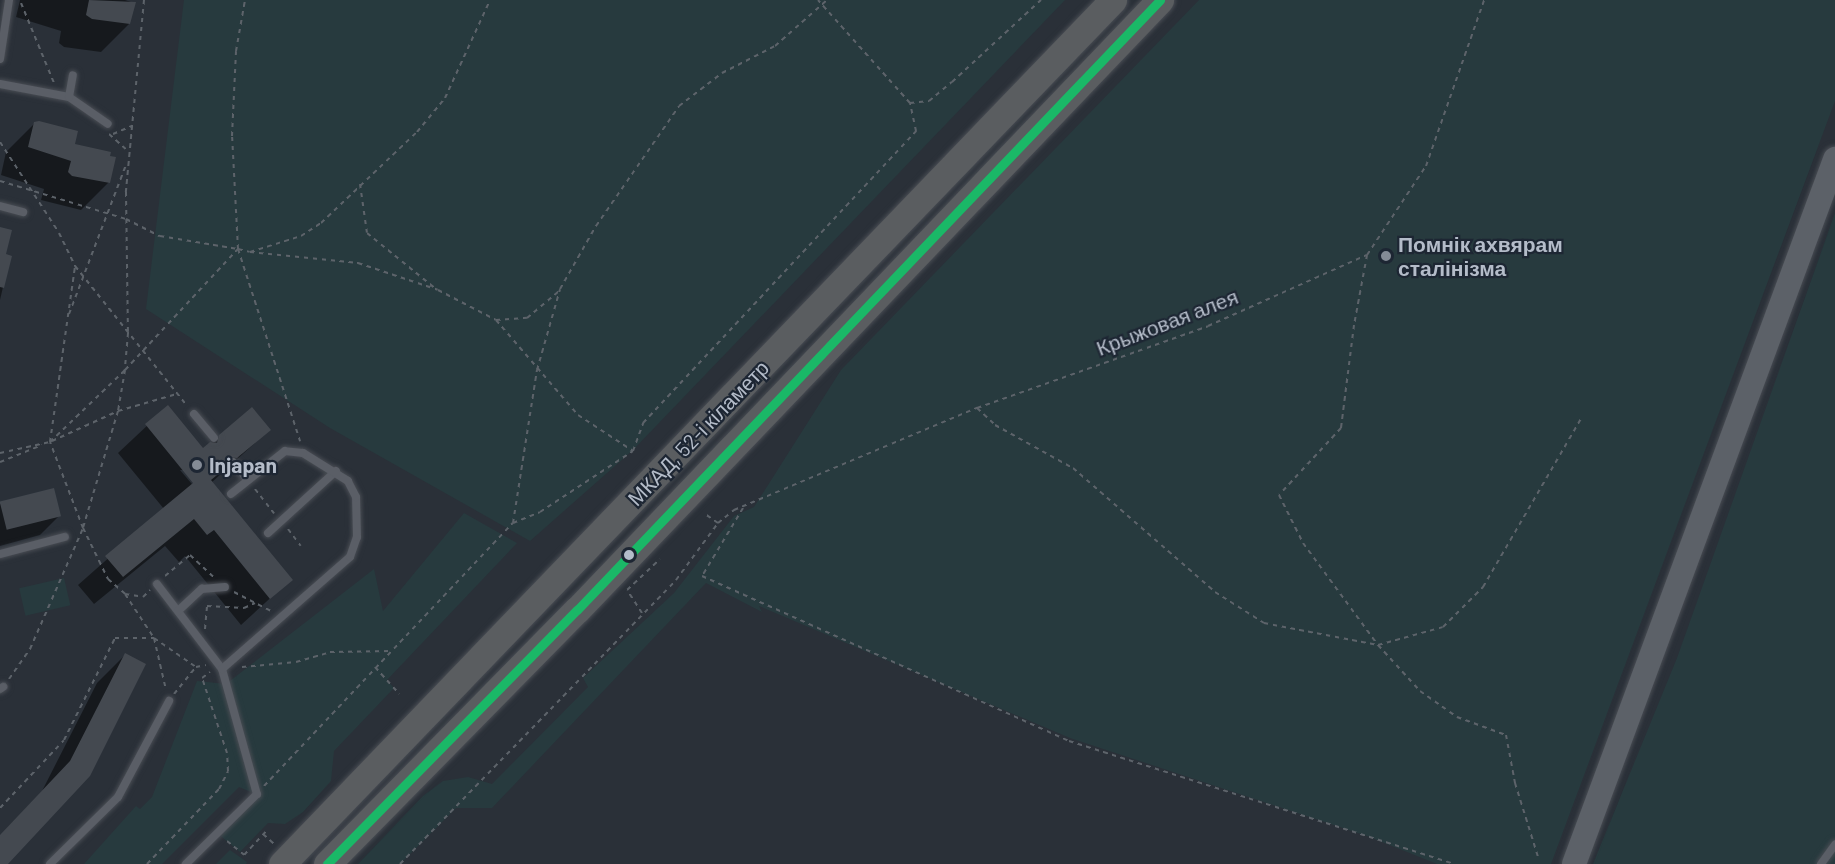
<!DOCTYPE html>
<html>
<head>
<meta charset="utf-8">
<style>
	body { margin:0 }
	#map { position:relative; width:1835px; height:864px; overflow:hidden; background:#2a3038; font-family:Barlow,sans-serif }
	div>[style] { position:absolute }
	.green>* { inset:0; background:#273a3e; transform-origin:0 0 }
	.shadow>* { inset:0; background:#0007 }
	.building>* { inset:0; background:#444950; transform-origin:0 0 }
	.path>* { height:2px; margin-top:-1px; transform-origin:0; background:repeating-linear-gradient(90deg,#5d636a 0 4.5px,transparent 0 9px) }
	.roads { filter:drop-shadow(0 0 2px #484c53) drop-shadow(0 0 2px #484c53) }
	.lane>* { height:8px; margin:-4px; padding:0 4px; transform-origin:4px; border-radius:4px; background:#5a5e66 }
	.primary>* { height:24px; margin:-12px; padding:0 12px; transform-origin:12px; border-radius:12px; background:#5c6168 }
	.highway>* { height:27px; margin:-13.5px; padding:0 13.5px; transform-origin:13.5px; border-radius:13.5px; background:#5a5d60 }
	.bus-1>* { height:9px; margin:-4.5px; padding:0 4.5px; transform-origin:4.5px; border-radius:4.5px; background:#1ab867 }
	.dots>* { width:16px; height:16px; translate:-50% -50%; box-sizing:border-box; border:3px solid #1d2633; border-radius:50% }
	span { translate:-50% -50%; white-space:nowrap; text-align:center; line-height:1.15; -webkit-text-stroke:4.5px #1d2633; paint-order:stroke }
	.poi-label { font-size:21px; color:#b4bcc9; font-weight:700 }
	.left { translate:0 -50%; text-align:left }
	.street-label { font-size:21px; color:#b4bcc9 }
</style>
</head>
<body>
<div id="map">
	<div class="green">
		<div style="clip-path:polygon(184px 0,1065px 0,633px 450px,530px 541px,330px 428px,146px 309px)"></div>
		<div style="clip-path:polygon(1199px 0,1835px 0,1835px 101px,1551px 864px,1437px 864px,1367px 836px,1070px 738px,759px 606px,762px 612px,706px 583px,492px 808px,456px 808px,400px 864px,358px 864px,423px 796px,443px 781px,468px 777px,492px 784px,588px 687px,583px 678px,674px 593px,734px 516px,754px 507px,841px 370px)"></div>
		<div style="clip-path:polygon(1835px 213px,1835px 864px,1593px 864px,1677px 658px)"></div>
		<div style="clip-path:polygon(464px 513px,517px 543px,387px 680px,394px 688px,334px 751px,331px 781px,303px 812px,285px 824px,268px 823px,240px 852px,217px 833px,256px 794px,239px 787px,162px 864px,84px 864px,136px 806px,140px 809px,152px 797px,197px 681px,226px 684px,374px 569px,383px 611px)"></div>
		<div style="left:64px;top:578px;width:28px;height:46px;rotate:77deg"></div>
		<div style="clip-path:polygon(230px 850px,247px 862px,246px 864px,216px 864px)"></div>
	</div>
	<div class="shadow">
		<div style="clip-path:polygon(20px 0,125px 0,134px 3px,129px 24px,101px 52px,64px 47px,59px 43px,61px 31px,16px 17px)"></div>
		<div style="clip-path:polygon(34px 124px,73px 145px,109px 182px,81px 210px,41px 200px,44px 189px,1px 175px,6px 152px)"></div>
		<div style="clip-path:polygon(0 229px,4px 255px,10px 257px,0 300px)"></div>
		<div style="clip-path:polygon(evenodd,167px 407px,202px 450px,220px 436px,269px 430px,211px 483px,290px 580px,241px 625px,185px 556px,179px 562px,165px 546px,94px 604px,78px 585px,164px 509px,118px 453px,167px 407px,180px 470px,184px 470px,199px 488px,197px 490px,180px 470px)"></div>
		<div style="clip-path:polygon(0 504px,60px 515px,40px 535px,0 546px)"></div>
		<div style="clip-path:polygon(125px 655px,144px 665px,6px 864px,0 864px,0 836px,42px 791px,97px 683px)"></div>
	</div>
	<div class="building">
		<div style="clip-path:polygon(89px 0,136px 2px,130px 24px,92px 19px,86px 15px)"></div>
		<div style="clip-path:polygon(39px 121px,78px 131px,75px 144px,111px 152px,110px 156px,116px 157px,110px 183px,72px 176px,68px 172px,71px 161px,28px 147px,34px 122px)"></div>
		<div style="clip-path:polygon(0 227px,12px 230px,6px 254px,12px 256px,4px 288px,0 287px)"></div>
		<div style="clip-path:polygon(168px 405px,203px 448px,210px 442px,217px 443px,219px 435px,252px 407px,271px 430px,237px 458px,230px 457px,228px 466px,211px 480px,293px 580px,270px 599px,214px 530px,207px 535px,194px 519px,123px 577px,105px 556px,193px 483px,145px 424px)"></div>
		<div style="left:54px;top:488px;width:29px;height:56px;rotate:76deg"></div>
		<div style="clip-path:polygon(125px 653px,146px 664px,90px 776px,8px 864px,0 864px,0 835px,70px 761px)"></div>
	</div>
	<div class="path">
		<div style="left:144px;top:0;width:193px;rotate:95.4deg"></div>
		<div style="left:126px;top:192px;width:141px;rotate:89.2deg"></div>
		<div style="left:128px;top:333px;width:37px;rotate:95deg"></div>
		<div style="left:125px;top:370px;width:42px;rotate:99.7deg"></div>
		<div style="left:118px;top:411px;width:122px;rotate:106.7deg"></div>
		<div style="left:83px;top:528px;width:57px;rotate:63.9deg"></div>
		<div style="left:108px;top:579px;width:23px;rotate:41deg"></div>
		<div style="left:125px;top:594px;width:53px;rotate:56.6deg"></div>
		<div style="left:154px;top:638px;width:51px;rotate:34.6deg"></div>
		<div style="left:196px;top:667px;width:10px;rotate:-11deg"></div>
		<div style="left:21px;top:3px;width:87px;rotate:67.6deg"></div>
		<div style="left:910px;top:103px;width:19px;rotate:-6deg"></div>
		<div style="left:929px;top:101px;width:30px;rotate:-40deg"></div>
		<div style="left:952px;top:82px;width:121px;rotate:-42.7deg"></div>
		<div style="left:109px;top:134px;width:27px;rotate:42deg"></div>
		<div style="left:113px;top:134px;width:21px;rotate:-23deg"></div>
		<div style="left:0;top:142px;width:108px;rotate:57deg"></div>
		<div style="left:59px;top:233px;width:37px;rotate:64deg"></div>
		<div style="left:75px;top:266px;width:179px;rotate:51.3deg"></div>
		<div style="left:0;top:181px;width:132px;rotate:16.8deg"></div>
		<div style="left:126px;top:219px;width:38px;rotate:27deg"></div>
		<div style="left:160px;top:236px;width:79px;rotate:9.5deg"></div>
		<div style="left:238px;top:249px;width:202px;rotate:72.1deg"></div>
		<div style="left:360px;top:184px;width:49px;rotate:81.9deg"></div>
		<div style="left:367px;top:233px;width:89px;rotate:39.1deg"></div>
		<div style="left:238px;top:249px;width:12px;rotate:14deg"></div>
		<div style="left:250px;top:252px;width:53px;rotate:-17.4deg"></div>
		<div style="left:301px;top:236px;width:24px;rotate:-33deg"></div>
		<div style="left:321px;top:223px;width:132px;rotate:-43.5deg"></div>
		<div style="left:417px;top:132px;width:44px;rotate:-50.5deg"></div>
		<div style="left:445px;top:98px;width:108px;rotate:-65.3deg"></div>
		<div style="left:250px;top:252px;width:109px;rotate:5.8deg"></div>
		<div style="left:358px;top:263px;width:84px;rotate:18.6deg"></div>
		<div style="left:438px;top:290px;width:65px;rotate:27.3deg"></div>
		<div style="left:496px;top:320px;width:125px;rotate:49.2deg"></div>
		<div style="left:578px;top:415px;width:66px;rotate:33.2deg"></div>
		<div style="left:1367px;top:255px;width:71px;rotate:100.5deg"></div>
		<div style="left:1354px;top:325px;width:104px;rotate:97.2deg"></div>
		<div style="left:1341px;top:428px;width:91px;rotate:132.8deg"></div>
		<div style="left:1279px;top:495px;width:54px;rotate:63.4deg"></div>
		<div style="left:1303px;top:543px;width:127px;rotate:53.7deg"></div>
		<div style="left:1378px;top:645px;width:62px;rotate:47.6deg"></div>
		<div style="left:1420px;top:691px;width:45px;rotate:35.1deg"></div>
		<div style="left:1457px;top:717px;width:52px;rotate:20.2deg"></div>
		<div style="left:1506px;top:735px;width:49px;rotate:79.4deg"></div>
		<div style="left:1515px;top:783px;width:77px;rotate:72.7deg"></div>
		<div style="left:69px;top:314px;width:160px;rotate:-69.1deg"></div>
		<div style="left:496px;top:320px;width:31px;rotate:-4deg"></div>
		<div style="left:527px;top:318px;width:42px;rotate:-40.2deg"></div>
		<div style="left:977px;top:408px;width:25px;rotate:43deg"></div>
		<div style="left:995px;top:425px;width:89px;rotate:28.9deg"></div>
		<div style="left:1073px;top:468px;width:189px;rotate:41.1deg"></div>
		<div style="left:1215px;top:592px;width:58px;rotate:32.3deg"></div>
		<div style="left:1264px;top:623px;width:116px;rotate:10.9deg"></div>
		<div style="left:1378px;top:645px;width:67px;rotate:-15.5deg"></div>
		<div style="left:1443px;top:627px;width:57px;rotate:-45deg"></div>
		<div style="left:1483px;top:587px;width:197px;rotate:-59.8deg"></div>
		<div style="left:52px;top:441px;width:72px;rotate:-24.4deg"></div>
		<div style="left:118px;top:411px;width:61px;rotate:-16.1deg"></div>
		<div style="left:0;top:453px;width:51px;rotate:-12.4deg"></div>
		<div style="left:50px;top:442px;width:104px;rotate:-43.8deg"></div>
		<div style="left:125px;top:370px;width:166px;rotate:-47deg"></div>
		<div style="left:238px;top:249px;width:113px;rotate:-93deg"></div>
		<div style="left:232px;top:136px;width:85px;rotate:-87.3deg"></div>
		<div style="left:236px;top:51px;width:52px;rotate:-80deg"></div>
		<div style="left:0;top:462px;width:45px;rotate:-22deg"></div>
		<div style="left:255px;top:489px;width:31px;rotate:52deg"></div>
		<div style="left:743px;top:508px;width:79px;rotate:121.1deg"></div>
		<div style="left:702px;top:576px;width:402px;rotate:24.2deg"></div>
		<div style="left:1069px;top:741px;width:405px;rotate:17.7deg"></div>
		<div style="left:513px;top:523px;width:155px;rotate:-81.1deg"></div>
		<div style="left:537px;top:370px;width:84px;rotate:-74.1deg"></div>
		<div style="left:560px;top:289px;width:73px;rotate:-60.3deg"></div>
		<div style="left:596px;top:226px;width:146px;rotate:-55.3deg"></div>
		<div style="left:679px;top:106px;width:54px;rotate:-37.5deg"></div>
		<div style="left:722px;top:73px;width:59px;rotate:-27deg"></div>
		<div style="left:775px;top:46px;width:69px;rotate:-41.5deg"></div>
		<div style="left:718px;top:523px;width:21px;rotate:-39deg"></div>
		<div style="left:734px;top:510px;width:264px;rotate:-22.8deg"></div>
		<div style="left:977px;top:408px;width:245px;rotate:-19.5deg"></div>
		<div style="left:1208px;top:326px;width:174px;rotate:-24.1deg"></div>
		<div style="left:1367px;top:255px;width:107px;rotate:-56.5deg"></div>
		<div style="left:1426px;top:166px;width:176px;rotate:-70.7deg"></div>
		<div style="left:288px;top:529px;width:21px;rotate:53deg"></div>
		<div style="left:165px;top:576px;width:33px;rotate:-40deg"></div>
		<div style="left:190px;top:555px;width:34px;rotate:43deg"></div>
		<div style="left:234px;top:592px;width:42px;rotate:27.2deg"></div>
		<div style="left:125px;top:594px;width:18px;rotate:9deg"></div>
		<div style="left:143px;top:597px;width:10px;rotate:-45deg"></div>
		<div style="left:642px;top:613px;width:27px;rotate:-123deg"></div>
		<div style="left:627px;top:590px;width:45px;rotate:-43.2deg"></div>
		<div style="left:205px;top:629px;width:23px;rotate:-85deg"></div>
		<div style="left:207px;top:606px;width:37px;rotate:3deg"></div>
		<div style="left:244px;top:608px;width:12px;rotate:-24deg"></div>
		<div style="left:242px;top:667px;width:54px;rotate:-5.3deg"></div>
		<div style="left:296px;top:662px;width:35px;rotate:-16deg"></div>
		<div style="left:330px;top:652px;width:61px;rotate:-0.9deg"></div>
		<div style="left:375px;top:667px;width:36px;rotate:48deg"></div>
		<div style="left:9px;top:679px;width:37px;rotate:-55deg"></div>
		<div style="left:30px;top:649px;width:132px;rotate:-66.3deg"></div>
		<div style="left:83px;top:528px;width:92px;rotate:-111deg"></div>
		<div style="left:50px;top:442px;width:178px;rotate:-81.9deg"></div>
		<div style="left:174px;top:694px;width:33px;rotate:-51deg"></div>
		<div style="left:264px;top:786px;width:362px;rotate:-46.6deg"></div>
		<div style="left:513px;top:523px;width:29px;rotate:-22deg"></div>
		<div style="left:540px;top:512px;width:111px;rotate:-33.3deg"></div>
		<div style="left:633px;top:451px;width:30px;rotate:-70deg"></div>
		<div style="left:643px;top:423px;width:400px;rotate:-46.9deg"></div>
		<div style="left:916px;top:131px;width:29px;rotate:-102deg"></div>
		<div style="left:910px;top:103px;width:138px;rotate:-131.8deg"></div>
		<div style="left:0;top:808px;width:93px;rotate:-46.7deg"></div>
		<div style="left:64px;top:740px;width:114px;rotate:-63.4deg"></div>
		<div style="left:115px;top:638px;width:39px"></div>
		<div style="left:154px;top:638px;width:53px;rotate:77deg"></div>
		<div style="left:263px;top:834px;width:15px;rotate:42deg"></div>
		<div style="left:227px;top:841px;width:22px;rotate:39deg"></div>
		<div style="left:244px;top:855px;width:35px;rotate:-47deg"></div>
		<div style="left:147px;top:864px;width:104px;rotate:-46.2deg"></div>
		<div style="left:219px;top:789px;width:20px;rotate:-63deg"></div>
		<div style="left:228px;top:771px;width:18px;rotate:-93deg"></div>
		<div style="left:227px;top:753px;width:79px;rotate:-108.4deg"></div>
		<div style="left:202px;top:678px;width:10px;rotate:-37deg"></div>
		<div style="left:400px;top:864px;width:396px;rotate:-45.8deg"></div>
		<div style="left:676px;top:580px;width:71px;rotate:-53.6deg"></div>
		<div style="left:718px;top:523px;width:16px;rotate:-145deg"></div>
	</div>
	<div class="roads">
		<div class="lane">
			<div style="left:0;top:59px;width:60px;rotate:-81.3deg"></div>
			<div style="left:0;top:84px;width:70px;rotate:10.7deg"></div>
			<div style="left:69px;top:97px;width:47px;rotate:34.7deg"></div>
			<div style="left:69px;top:97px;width:22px;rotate:-80deg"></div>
			<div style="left:0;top:206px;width:24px;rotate:15deg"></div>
			<div style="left:194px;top:414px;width:31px;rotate:50deg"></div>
			<div style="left:233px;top:462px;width:23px;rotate:50deg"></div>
			<div style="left:268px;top:533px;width:92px;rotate:-42.4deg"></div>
			<div style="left:0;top:554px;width:67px;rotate:-14.7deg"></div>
			<div style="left:157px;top:584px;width:107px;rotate:52.6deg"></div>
			<div style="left:222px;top:669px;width:130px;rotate:74.4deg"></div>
			<div style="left:257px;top:794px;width:100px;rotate:135.4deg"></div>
			<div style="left:178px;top:611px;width:33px;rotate:-43deg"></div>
			<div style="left:202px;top:589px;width:23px;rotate:-5deg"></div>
			<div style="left:222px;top:669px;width:170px;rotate:-41.2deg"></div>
			<div style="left:350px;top:557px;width:21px;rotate:-71deg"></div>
			<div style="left:357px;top:537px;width:40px;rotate:-91.4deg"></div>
			<div style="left:356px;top:497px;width:18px;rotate:-117deg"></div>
			<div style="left:348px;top:481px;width:53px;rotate:-148.1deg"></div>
			<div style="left:303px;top:453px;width:18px;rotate:-174deg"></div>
			<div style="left:285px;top:451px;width:69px;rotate:141.5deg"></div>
			<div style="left:0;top:689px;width:4px;rotate:-34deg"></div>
			<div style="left:50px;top:864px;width:95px;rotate:-44.6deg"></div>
			<div style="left:118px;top:797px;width:109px;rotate:-62deg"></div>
			<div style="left:1821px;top:864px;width:24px;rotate:-54deg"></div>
		</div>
		<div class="primary">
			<div style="left:1574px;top:864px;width:752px;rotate:-69.68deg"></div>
		</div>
		<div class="highway">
			<div style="left:282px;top:864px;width:1199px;rotate:-46.12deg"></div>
			<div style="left:327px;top:864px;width:356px;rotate:-45.5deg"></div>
			<div style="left:577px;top:610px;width:844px;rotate:-46.3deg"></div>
		</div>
	</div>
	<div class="bus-1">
		<div style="left:327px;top:864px;width:356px;rotate:-45.5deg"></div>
		<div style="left:577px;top:610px;width:844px;rotate:-46.3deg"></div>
	</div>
	<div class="dots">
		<div style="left:1386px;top:256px;background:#848b96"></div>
		<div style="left:197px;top:465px;background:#848b96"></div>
		<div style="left:629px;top:555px;background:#b4bcc9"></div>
	</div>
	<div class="poi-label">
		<span class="left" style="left:1398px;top:256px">Помнік ахвярам<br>сталінізма</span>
		<span class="left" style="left:209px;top:465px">Injapan</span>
	</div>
	<div class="street-label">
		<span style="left:1167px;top:322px;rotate:-21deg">Крыжовая алея</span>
		<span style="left:698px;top:433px;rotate:-46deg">МКАД, 52-і кіламетр</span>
	</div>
</div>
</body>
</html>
